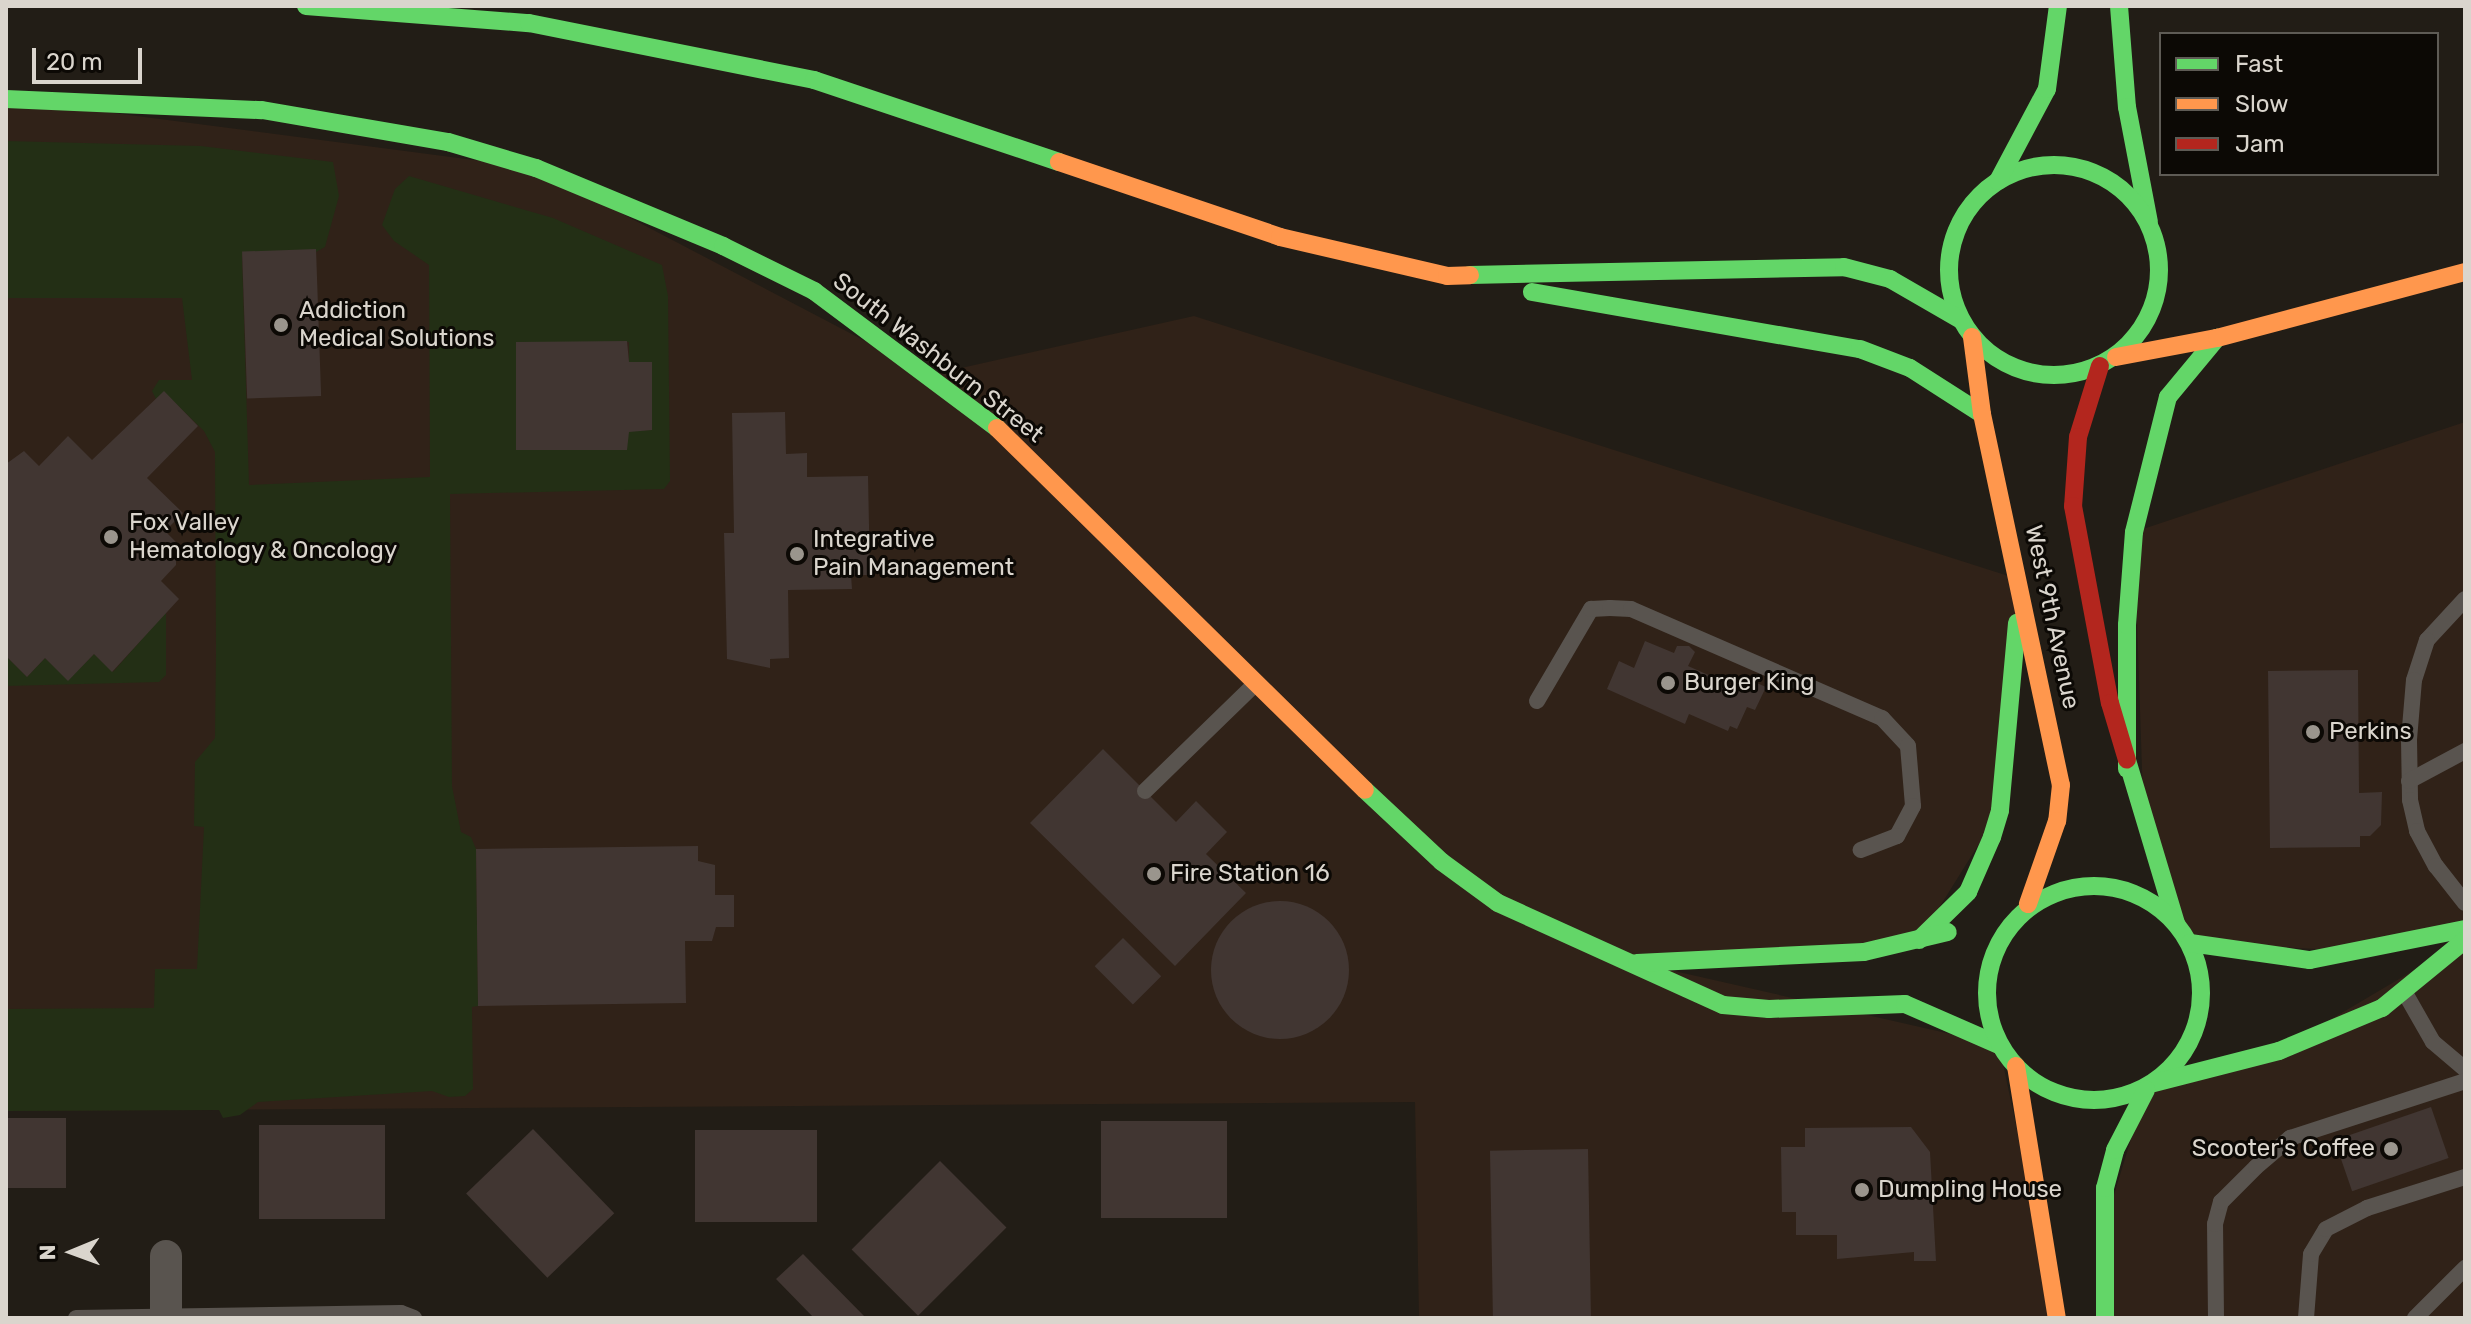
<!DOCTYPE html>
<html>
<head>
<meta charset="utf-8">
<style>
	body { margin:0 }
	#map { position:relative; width:2471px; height:1324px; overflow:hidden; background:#221d16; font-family:Rubik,sans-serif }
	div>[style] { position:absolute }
	.commercial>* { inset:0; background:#302218 }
	.green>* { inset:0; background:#232f15 }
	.building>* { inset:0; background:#413632; transform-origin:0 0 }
	.round { border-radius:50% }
	.lane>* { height:16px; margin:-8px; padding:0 8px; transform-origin:8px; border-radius:8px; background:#59544f }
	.street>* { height:32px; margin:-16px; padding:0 16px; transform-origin:16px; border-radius:16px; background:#59544f }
	.fast>* { height:18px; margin:-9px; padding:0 9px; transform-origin:9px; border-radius:9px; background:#63d668 }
	.fast>.ring { margin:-9px; padding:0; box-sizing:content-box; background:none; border:18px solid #63d668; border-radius:50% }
	.slow>* { height:18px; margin:-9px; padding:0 9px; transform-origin:9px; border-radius:9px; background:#ff974d }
	.jam>* { height:18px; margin:-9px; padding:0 9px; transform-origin:9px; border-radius:9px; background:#b3261e }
	.dots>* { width:22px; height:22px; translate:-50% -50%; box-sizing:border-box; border:4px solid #0c0905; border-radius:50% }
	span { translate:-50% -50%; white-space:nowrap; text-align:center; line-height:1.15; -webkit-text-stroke:6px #0c0905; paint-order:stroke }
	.poi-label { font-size:24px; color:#dad5cd }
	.left { translate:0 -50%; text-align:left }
	.right { translate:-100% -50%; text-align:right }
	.street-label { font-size:24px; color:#dad5cd }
	.frame { position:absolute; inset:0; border:8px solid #dad5cd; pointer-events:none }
	.legend { position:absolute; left:2159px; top:32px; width:280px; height:144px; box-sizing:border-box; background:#0c0905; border:2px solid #5e5b55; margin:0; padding:10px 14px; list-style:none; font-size:24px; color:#dad5cd }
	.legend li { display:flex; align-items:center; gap:16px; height:40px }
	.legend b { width:40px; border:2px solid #5e5b55 }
	.north { position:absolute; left:32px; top:1212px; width:80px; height:80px; -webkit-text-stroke:6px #0c0905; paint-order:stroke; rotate:269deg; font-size:22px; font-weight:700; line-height:32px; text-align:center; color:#dad5cd }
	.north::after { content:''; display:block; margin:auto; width:28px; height:36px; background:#dad5cd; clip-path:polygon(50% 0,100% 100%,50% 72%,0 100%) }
	.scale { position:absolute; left:32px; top:48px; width:110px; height:36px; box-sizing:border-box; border:4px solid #dad5cd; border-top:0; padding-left:10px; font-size:24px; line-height:28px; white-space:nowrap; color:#dad5cd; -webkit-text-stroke:6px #0c0905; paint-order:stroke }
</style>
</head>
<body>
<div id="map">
	<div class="commercial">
		<div style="clip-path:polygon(6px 99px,535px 168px,930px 375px,1194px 316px,2021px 580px,2000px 810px,1919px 940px,1639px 963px,1999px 1045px,2057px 1318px,1419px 1318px,1415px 1102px,6px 1111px)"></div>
		<div style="clip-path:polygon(2465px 422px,2465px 929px,2359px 951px,2190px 943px,2144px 828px,2134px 532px)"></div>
		<div style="clip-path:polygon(2465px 940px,2465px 1318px,2105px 1318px,2102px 1234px,2146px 1090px,2279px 1050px)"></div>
	</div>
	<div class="green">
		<div style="clip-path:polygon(evenodd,6px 141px,201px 146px,333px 162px,339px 196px,325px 247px,316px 252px,242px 255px,249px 485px,430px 477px,429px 265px,394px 241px,382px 225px,395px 189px,409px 176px,553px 218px,662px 265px,668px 296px,670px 481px,664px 489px,450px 494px,452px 786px,461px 832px,471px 837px,476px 849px,478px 1006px,472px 1007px,473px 1089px,465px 1096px,449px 1097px,432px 1091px,258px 1102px,240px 1115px,223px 1118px,219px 1110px,6px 1111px,6px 1009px,154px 1008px,155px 969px,197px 969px,204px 827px,194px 826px,195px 762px,215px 738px,216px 651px,215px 452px,204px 431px,164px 392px,156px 399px,152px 391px,159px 380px,192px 380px,182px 298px,6px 298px,6px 141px,516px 342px,629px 342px,629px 362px,652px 430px,627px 431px,627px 450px,516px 342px)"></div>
		<div style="clip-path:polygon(166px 612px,166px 675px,159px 682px,6px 686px,6px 656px,27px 677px,45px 658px,68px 680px,94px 654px,113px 672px)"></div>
	</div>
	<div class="building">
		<div style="left:316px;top:249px;width:147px;height:74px;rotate:88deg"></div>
		<div style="clip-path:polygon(627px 341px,629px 362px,652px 362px,652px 430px,629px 432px,627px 450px,516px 450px,516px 342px)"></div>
		<div style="clip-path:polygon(164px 391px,198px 426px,147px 478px,183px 513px,165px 531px,176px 542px,176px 565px,161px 581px,179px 599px,112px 672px,94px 654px,68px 681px,45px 658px,27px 677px,6px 656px,6px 464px,24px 451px,39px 466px,68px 436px,92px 460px)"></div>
		<div style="clip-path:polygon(785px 412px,786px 454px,807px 453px,807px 477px,868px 476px,870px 575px,851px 575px,852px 589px,788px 590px,789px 658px,770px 659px,770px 668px,727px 659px,724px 533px,734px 533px,732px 413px)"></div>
		<div style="clip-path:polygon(1645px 641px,1674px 653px,1677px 646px,1689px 646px,1695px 652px,1688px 666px,1745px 691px,1750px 680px,1766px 687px,1755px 710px,1747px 707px,1737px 729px,1730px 726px,1728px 731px,1689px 714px,1685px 724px,1607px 689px,1619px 661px,1634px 668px)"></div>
		<div style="clip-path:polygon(2358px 670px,2359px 793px,2382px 792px,2381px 825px,2370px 836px,2360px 836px,2360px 847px,2270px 848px,2268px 671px)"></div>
		<div style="clip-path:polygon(1103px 749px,1176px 822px,1196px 801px,1227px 832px,1206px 854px,1246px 893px,1175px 966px,1030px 823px)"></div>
		<div style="clip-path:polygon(698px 846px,698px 861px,715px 865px,715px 895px,734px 895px,734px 927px,716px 927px,712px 941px,685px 941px,686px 1003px,478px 1006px,476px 849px)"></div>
		<div class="round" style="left:1211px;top:901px;width:138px;height:138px"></div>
		<div style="left:1123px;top:938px;width:54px;height:40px;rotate:45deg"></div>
		<div style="left:2431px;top:1107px;width:54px;height:102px;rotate:71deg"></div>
		<div style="left:66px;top:1118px;width:70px;height:60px;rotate:90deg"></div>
		<div style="left:1101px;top:1121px;width:126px;height:97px"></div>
		<div style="left:259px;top:1125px;width:126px;height:94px"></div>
		<div style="clip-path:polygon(1911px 1127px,1930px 1152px,1936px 1261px,1914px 1261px,1914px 1252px,1837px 1259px,1837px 1235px,1796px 1235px,1796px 1212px,1782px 1212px,1781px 1147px,1805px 1147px,1805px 1128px)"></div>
		<div style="left:533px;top:1129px;width:117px;height:93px;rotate:46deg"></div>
		<div style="left:817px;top:1130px;width:92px;height:122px;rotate:90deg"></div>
		<div style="left:1588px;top:1149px;width:169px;height:98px;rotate:89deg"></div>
		<div style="left:940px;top:1161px;width:94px;height:125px;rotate:45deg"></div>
		<div style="clip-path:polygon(803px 1254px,866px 1318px,814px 1318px,776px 1279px)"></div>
	</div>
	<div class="lane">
		<div style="left:2465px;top:599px;width:56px;rotate:132.8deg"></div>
		<div style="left:2427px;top:640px;width:42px;rotate:108deg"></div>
		<div style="left:2414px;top:680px;width:60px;rotate:94.8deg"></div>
		<div style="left:2409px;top:740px;width:60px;rotate:89deg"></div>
		<div style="left:2410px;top:800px;width:32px;rotate:77deg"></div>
		<div style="left:2417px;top:831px;width:40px;rotate:62deg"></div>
		<div style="left:2436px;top:866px;width:47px;rotate:51.9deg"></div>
		<div style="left:1537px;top:701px;width:107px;rotate:-59.6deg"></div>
		<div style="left:1591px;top:609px;width:19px;rotate:-3deg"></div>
		<div style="left:1610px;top:608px;width:21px;rotate:3deg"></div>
		<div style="left:1631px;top:609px;width:274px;rotate:23.5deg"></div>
		<div style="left:1882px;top:718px;width:38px;rotate:47deg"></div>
		<div style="left:1908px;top:746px;width:60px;rotate:85.2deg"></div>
		<div style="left:1913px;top:806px;width:34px;rotate:118deg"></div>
		<div style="left:1897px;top:836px;width:39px;rotate:159deg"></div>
		<div style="left:2409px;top:781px;width:64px;rotate:-28.2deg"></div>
		<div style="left:1145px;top:791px;width:155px;rotate:-44.2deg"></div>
		<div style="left:2405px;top:993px;width:56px;rotate:60.3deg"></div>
		<div style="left:2433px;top:1042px;width:42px;rotate:40.2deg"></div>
		<div style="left:76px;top:1318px;width:325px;rotate:-0.9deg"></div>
		<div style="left:401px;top:1313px;width:14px;rotate:21deg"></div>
		<div style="left:2216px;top:1318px;width:94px;rotate:-90.6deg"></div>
		<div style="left:2215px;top:1224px;width:23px;rotate:-75deg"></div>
		<div style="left:2221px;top:1202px;width:49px;rotate:-45deg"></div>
		<div style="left:2256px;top:1167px;width:45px;rotate:-40.5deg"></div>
		<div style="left:2290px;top:1138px;width:184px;rotate:-18deg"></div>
		<div style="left:2306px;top:1318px;width:64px;rotate:-85.5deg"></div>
		<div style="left:2311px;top:1254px;width:29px;rotate:-59deg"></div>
		<div style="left:2326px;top:1229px;width:46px;rotate:-27.1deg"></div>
		<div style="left:2367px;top:1208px;width:103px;rotate:-17.6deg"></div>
		<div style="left:2415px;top:1318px;width:71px;rotate:-45deg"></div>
	</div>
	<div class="street">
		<div style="left:166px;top:1318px;width:62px;rotate:-90deg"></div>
	</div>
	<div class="fast">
		<div style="left:306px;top:6px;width:224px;rotate:4.4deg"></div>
		<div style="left:529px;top:23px;width:291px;rotate:11.3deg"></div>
		<div style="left:814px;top:80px;width:258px;rotate:18.5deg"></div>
		<div style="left:2119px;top:6px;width:101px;rotate:85.5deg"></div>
		<div style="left:2127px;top:107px;width:117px;rotate:79.2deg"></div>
		<div style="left:6px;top:99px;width:256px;rotate:2.5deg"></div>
		<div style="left:262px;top:110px;width:189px;rotate:9.8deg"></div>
		<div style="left:448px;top:142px;width:92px;rotate:16.5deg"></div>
		<div style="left:536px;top:168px;width:203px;rotate:22.6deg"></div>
		<div style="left:723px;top:246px;width:102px;rotate:26.3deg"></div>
		<div style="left:814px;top:291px;width:229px;rotate:36.8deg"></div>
		<div class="ring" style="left:1949px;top:165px;width:192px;height:192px"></div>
		<div style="left:1998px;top:181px;width:104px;rotate:-62deg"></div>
		<div style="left:2047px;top:89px;width:84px;rotate:-82.5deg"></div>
		<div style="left:1470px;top:275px;width:374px;rotate:-1.2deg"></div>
		<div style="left:1844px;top:267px;width:48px;rotate:14.6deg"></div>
		<div style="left:1890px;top:279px;width:82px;rotate:30deg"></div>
		<div style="left:1532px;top:292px;width:333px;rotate:9.9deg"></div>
		<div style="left:1860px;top:349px;width:53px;rotate:20.8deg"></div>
		<div style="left:1910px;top:368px;width:85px;rotate:32.6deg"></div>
		<div style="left:2127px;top:760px;width:170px;rotate:73.3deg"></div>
		<div style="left:2127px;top:769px;width:144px;rotate:-90deg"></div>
		<div style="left:2127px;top:625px;width:93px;rotate:-85.7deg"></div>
		<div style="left:2134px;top:532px;width:139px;rotate:-75.9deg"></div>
		<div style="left:2168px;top:397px;width:77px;rotate:-50.3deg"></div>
		<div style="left:1365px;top:790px;width:105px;rotate:43.1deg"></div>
		<div style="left:1442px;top:862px;width:69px;rotate:36.2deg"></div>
		<div style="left:1498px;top:903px;width:247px;rotate:24.4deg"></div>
		<div style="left:1723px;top:1005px;width:46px;rotate:5deg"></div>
		<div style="left:1769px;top:1009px;width:136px;rotate:-2.1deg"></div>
		<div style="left:1905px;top:1004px;width:103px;rotate:23.6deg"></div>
		<div class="ring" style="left:1987px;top:886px;width:196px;height:196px"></div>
		<div style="left:1919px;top:940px;width:69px;rotate:-44.4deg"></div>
		<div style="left:1968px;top:892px;width:60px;rotate:-66.4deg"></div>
		<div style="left:1992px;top:837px;width:28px;rotate:-73deg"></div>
		<div style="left:2000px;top:810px;width:188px;rotate:-84.8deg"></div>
		<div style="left:2190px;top:943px;width:121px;rotate:8.1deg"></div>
		<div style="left:2310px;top:960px;width:158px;rotate:-11.3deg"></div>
		<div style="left:1637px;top:963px;width:227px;rotate:-2.8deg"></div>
		<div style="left:1864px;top:952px;width:86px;rotate:-13.4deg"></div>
		<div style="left:2154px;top:1083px;width:129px;rotate:-14.4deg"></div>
		<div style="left:2279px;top:1051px;width:112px;rotate:-22.7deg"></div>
		<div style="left:2382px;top:1008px;width:107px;rotate:-39.3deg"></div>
		<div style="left:2105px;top:1318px;width:130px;rotate:-90deg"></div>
		<div style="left:2105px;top:1188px;width:39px;rotate:-75deg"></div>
		<div style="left:2115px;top:1150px;width:68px;rotate:-62.7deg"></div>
	</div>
	<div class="slow">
		<div style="left:1059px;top:162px;width:233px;rotate:18.7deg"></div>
		<div style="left:1280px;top:237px;width:171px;rotate:13.1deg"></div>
		<div style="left:1447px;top:276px;width:23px;rotate:-2deg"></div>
		<div style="left:1972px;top:337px;width:78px;rotate:82.6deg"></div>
		<div style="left:1982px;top:414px;width:379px;rotate:78deg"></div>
		<div style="left:2061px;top:785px;width:36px;rotate:96deg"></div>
		<div style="left:2057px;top:821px;width:88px;rotate:109.3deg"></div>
		<div style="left:2116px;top:357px;width:103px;rotate:-10.7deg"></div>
		<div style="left:2217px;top:338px;width:257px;rotate:-14.9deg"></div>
		<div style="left:997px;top:428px;width:516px;rotate:44.53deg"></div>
		<div style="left:2016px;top:1066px;width:255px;rotate:80.8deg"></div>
	</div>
	<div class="jam">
		<div style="left:2100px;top:366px;width:74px;rotate:107.2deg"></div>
		<div style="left:2078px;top:437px;width:69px;rotate:94.1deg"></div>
		<div style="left:2073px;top:506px;width:200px;rotate:79.4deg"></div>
		<div style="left:2110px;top:703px;width:59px;rotate:73.4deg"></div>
	</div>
	<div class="dots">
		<div style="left:281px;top:325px;background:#9a958d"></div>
		<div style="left:111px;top:537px;background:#9a958d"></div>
		<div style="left:797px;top:554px;background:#9a958d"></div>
		<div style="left:1668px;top:683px;background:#9a958d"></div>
		<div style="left:2313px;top:732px;background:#9a958d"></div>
		<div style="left:1154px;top:874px;background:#9a958d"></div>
		<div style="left:2391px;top:1149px;background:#9a958d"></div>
		<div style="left:1862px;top:1190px;background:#9a958d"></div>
	</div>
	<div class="poi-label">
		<span class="left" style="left:299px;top:325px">Addiction<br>Medical Solutions</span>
		<span class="left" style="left:129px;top:537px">Fox Valley<br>Hematology &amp; Oncology</span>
		<span class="left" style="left:813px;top:554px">Integrative<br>Pain Management</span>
		<span class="left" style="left:1684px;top:683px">Burger King</span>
		<span class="left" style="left:2329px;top:732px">Perkins</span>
		<span class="left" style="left:1170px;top:874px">Fire Station 16</span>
		<span class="right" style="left:2375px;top:1149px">Scooter's Coffee</span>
		<span class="left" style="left:1878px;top:1190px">Dumpling House</span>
	</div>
	<div class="street-label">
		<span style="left:938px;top:358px;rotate:38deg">South Washburn Street</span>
		<span style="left:2052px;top:617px;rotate:78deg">West 9th Avenue</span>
	</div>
	<div class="frame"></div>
	<ul class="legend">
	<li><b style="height:10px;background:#63d668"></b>Fast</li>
	<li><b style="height:10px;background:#ff974d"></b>Slow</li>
	<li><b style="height:10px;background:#b3261e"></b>Jam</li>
	</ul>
	<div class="north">N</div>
	<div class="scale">20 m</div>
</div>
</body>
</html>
